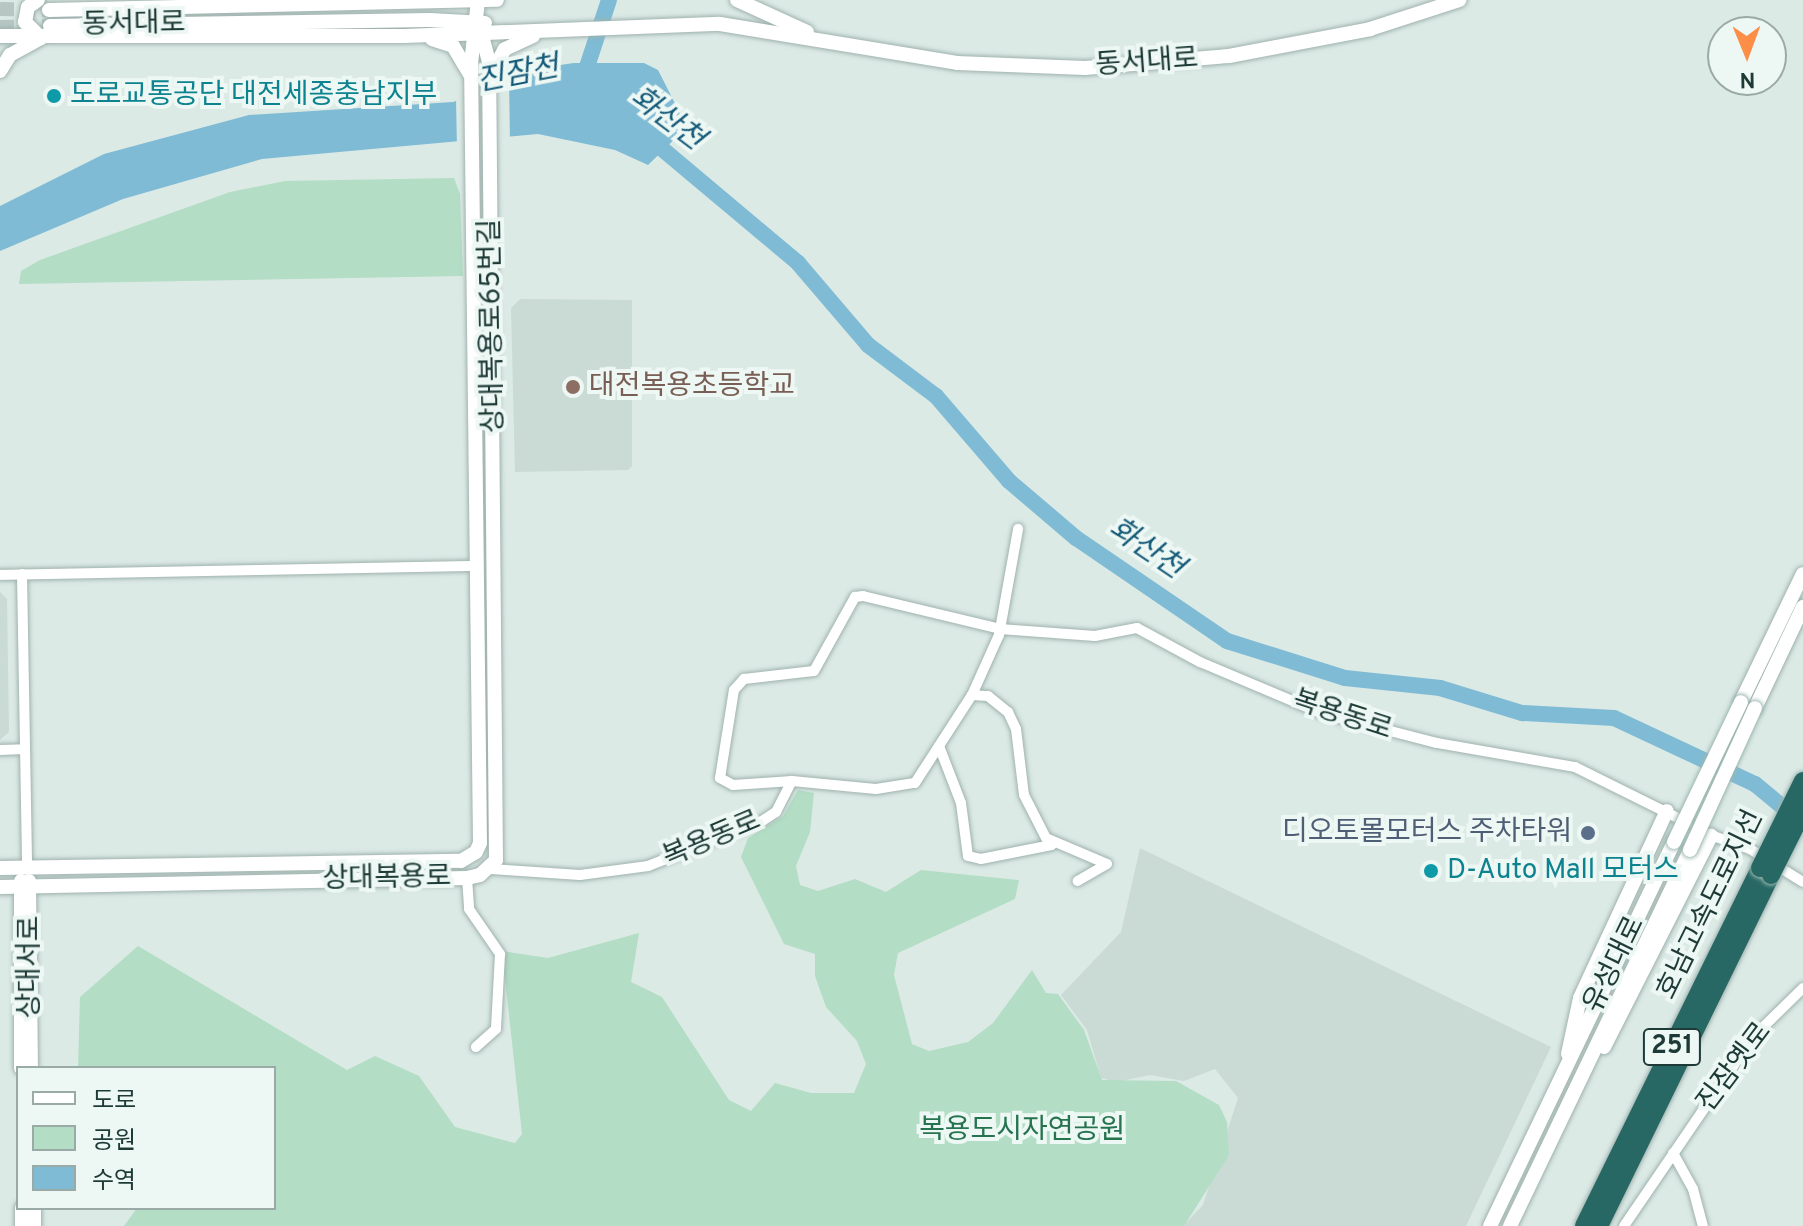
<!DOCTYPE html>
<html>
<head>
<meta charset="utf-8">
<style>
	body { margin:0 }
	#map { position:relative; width:1803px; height:1226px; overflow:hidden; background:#dceae6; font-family:Overpass,"Noto Sans KR",sans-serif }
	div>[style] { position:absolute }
	.built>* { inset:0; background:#cadad5 }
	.green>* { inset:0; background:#b3ddc4 }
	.water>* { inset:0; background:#7fbbd4 }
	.pier>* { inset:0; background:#dceae6 }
	.river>* { height:16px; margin:-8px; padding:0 8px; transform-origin:8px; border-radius:8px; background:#7fbbd4 }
	.secondary-tunnel>* { height:14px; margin-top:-7px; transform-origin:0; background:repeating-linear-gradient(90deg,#b6c7c3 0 14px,transparent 0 21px) }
	.roads { filter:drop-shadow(0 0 2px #9fb2ae) drop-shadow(0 0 2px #9fb2ae) }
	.street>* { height:10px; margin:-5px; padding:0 5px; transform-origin:5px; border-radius:5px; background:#fff }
	.secondary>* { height:14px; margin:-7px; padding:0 7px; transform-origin:7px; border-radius:7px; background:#fff }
	.highway>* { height:18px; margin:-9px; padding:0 9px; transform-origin:9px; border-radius:9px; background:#276864 }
	.bridges { filter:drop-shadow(0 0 2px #9bb6b0) drop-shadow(0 0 2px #9bb6b0) }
	.secondary-bridge>* { height:14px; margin:-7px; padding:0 7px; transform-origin:7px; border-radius:7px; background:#fff }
	.highway-bridge>* { height:18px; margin:-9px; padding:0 9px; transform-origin:9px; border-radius:9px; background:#276864 }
	.dots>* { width:22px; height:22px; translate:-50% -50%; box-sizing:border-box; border:4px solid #edf7f3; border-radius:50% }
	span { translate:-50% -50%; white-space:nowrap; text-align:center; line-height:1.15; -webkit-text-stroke:8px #edf7f3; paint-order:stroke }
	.shield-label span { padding:2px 6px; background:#edf7f3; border:2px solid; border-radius:6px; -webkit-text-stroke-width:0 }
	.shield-label { font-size:26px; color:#1d3a36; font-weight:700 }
	.street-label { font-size:28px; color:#1d3a36 }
	.culture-label { font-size:28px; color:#0d838f }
	.left { translate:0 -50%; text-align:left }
	.education-label { font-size:28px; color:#785e54 }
	.service-label { font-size:28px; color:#4e5e75 }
	.right { translate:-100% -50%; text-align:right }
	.park-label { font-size:28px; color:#25734f }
	.water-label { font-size:30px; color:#145a79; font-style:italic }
	.legend { position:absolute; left:16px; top:1066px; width:260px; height:144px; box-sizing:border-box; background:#edf7f3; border:2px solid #9aaba7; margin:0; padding:10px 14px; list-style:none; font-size:24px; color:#1d3a36 }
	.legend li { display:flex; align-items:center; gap:16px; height:40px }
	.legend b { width:40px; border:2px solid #9aaba7 }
	.north { position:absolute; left:1707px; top:16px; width:80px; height:80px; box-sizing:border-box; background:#edf7f3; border:2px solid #9aaba7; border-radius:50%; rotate:179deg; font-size:22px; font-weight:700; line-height:32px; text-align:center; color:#1d3a36 }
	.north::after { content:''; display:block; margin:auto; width:28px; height:36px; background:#fc8e48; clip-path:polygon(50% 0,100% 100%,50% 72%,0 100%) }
</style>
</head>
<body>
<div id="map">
	<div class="built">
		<div style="clip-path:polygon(520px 299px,632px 300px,632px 466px,628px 470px,515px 472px,511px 308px)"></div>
		<div style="clip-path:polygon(0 592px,7px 599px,9px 732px,0 740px)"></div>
		<div style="clip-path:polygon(1140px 848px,1551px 1047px,1466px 1226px,1183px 1226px,1203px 1205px,1238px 1098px,1215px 1069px,1184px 1081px,1150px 1075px,1116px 1082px,1101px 1078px,1087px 1030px,1061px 995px,1121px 932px)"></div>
	</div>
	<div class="green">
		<div style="clip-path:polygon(454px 178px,460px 194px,463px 276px,19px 284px,21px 271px,40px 260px,230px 192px,285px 181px)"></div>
		<div style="clip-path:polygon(798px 790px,814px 793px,810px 832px,796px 866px,800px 885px,818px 891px,855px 879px,886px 892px,921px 870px,1019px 880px,1015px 899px,898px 953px,894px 975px,912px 1044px,929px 1051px,968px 1042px,993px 1023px,1032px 970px,1046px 993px,1058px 994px,1084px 1030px,1102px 1080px,1176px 1081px,1219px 1105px,1227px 1122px,1229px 1155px,1184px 1226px,124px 1226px,137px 1208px,274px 1208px,274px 1068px,78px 1068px,80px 997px,138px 946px,347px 1070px,375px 1056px,419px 1076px,455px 1127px,515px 1143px,522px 1134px,502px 951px,548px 958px,639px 933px,631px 982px,662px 997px,729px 1100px,751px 1111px,775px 1083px,811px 1093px,854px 1093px,866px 1064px,857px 1041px,826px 1007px,815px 976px,815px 954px,784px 944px,741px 857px,748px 838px,783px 816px)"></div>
	</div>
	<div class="water">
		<div style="clip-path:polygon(574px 63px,644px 63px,658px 70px,687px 127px,648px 165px,615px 150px,538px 134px,262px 159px,123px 199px,0 251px,0 206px,104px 154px,249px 115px,453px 102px,518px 80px,532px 69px)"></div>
	</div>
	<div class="pier">
		<div style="clip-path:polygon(509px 79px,510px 143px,457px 149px,456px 97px)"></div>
	</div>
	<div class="river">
		<div style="left:582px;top:82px;width:86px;rotate:-71.8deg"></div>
		<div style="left:648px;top:137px;width:196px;rotate:40deg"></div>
		<div style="left:798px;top:263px;width:108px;rotate:49.5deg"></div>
		<div style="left:868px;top:345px;width:85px;rotate:36.9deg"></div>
		<div style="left:936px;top:396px;width:112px;rotate:49.3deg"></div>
		<div style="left:1009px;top:481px;width:88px;rotate:40.4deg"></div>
		<div style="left:1076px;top:538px;width:183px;rotate:34.3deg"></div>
		<div style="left:1227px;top:641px;width:124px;rotate:17.4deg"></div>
		<div style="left:1345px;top:678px;width:96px;rotate:6deg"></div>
		<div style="left:1440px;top:688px;width:86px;rotate:17deg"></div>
		<div style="left:1522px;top:713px;width:92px;rotate:3.1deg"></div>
		<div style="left:1614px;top:718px;width:156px;rotate:25.1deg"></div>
		<div style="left:1755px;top:784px;width:53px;rotate:39.7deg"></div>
	</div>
	<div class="secondary-tunnel">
		<div style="left:0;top:9px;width:49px;rotate:1.2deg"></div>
		<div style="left:0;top:27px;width:50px;rotate:-1.1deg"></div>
	</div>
	<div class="roads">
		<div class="street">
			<div style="left:22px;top:574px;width:293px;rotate:89deg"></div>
			<div style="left:0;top:575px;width:477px;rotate:-1.1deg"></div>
			<div style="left:972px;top:695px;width:16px;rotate:4deg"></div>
			<div style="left:988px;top:696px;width:26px;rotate:39deg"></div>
			<div style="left:1008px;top:712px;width:19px;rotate:65deg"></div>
			<div style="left:1016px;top:729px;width:66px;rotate:83.1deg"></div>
			<div style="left:1024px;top:795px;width:48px;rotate:62.9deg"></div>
			<div style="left:1046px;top:838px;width:66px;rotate:23.1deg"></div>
			<div style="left:1107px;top:864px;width:34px;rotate:150deg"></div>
			<div style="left:939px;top:746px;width:61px;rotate:68.9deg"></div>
			<div style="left:961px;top:803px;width:53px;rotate:82.5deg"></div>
			<div style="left:968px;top:856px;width:13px;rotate:13deg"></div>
			<div style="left:981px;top:859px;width:72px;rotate:-11.2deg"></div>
			<div style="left:0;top:750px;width:25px;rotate:-2deg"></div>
			<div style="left:792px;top:781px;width:59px;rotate:176.1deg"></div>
			<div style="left:733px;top:785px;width:15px;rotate:-152deg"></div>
			<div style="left:720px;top:778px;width:89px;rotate:-81deg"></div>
			<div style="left:734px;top:690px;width:15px;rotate:-48deg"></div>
			<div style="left:744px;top:679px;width:70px;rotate:-6.5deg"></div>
			<div style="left:814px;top:671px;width:85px;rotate:-61deg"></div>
			<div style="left:855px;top:597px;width:8px;rotate:-7deg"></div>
			<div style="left:863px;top:596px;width:141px;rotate:13.5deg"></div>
			<div style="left:1000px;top:629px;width:95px;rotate:4.2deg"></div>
			<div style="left:1095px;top:636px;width:43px;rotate:-10.8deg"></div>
			<div style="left:1137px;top:628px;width:72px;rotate:28.4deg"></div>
			<div style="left:1200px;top:662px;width:131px;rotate:22.9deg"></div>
			<div style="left:1321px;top:713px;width:120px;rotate:14.5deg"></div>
			<div style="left:1437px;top:743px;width:140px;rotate:9.9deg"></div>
			<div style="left:1575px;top:767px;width:126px;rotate:26.4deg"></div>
			<div style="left:1705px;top:833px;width:48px;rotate:19.6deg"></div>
			<div style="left:1750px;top:849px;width:62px;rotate:31.9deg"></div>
			<div style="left:491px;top:869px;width:89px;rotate:3.9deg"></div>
			<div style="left:580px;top:875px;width:69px;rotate:-7.5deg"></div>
			<div style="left:648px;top:866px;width:123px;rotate:-21.5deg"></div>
			<div style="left:762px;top:821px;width:17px;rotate:-33deg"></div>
			<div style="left:776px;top:812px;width:35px;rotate:-63deg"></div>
			<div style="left:792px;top:781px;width:84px;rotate:5.4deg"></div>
			<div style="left:876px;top:789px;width:39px;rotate:-9deg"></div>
			<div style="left:915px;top:783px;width:105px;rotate:-57.1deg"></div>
			<div style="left:972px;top:695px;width:66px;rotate:-65.8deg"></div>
			<div style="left:999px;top:635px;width:108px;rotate:-79.8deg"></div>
			<div style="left:467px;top:878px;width:31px;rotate:86deg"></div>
			<div style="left:469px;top:909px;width:55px;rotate:55.4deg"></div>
			<div style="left:500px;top:954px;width:75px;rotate:93.1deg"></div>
			<div style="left:496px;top:1029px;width:27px;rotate:138deg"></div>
			<div style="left:1673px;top:1153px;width:41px;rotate:60.9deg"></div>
			<div style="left:1693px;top:1189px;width:38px;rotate:75deg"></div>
			<div style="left:1624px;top:1226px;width:229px;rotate:-55.7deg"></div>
			<div style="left:1753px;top:1037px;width:70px;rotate:-44.4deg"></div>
		</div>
		<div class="secondary">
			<div style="left:737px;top:0;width:77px;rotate:24.6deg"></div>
			<div style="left:49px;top:10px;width:448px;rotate:-1.3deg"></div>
			<div style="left:50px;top:26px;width:380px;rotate:-0.9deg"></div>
			<div style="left:430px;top:20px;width:55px;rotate:3.1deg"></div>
			<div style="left:0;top:36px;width:404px"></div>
			<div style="left:404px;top:36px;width:316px;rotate:-2.2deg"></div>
			<div style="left:720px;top:24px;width:240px;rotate:9.3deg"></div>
			<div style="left:957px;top:63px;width:128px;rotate:2.2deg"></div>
			<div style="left:1085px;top:68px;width:144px;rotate:-4.8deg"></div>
			<div style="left:1229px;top:56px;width:144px;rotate:-10.8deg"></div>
			<div style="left:1370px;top:29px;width:94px;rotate:-18deg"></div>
			<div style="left:432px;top:39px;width:22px;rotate:18deg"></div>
			<div style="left:453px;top:46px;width:33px;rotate:59deg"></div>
			<div style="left:0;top:71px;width:19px;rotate:-58deg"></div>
			<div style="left:10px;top:55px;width:35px;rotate:-29deg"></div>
			<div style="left:41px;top:38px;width:23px;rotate:-135deg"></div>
			<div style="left:25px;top:22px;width:15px;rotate:-79deg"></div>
			<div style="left:28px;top:7px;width:12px;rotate:-35deg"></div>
			<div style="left:492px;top:73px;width:27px;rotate:-62deg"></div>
			<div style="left:505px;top:49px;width:31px;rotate:-25deg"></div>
			<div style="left:1741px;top:702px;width:142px;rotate:-64.2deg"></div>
			<div style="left:1755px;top:708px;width:112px;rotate:-64.6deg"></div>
			<div style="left:0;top:868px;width:461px;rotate:-0.9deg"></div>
			<div style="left:461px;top:861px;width:17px;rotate:-31deg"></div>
			<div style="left:476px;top:852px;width:10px;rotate:-66deg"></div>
			<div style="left:480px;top:843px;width:779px;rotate:-90.66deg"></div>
			<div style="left:471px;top:64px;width:63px;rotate:-83.7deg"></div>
			<div style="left:29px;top:881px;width:187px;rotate:89.4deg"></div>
			<div style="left:0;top:887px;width:467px;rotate:-1.1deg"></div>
			<div style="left:467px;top:878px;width:13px;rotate:-13deg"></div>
			<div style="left:480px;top:875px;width:22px;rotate:-43deg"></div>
			<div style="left:496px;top:860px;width:798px;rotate:-90.5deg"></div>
			<div style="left:489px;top:62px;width:42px;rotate:-105deg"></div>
			<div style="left:1604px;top:1047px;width:237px;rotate:-63.1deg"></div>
			<div style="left:1568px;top:1054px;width:57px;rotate:-77.9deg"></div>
			<div style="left:1580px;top:998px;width:206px;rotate:-65.1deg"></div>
			<div style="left:21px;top:1068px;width:187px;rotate:-90deg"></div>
			<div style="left:22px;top:1208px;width:18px;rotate:90deg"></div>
			<div style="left:34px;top:1208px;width:18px;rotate:90deg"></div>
			<div style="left:1490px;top:1226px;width:426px;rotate:-64.4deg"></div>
			<div style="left:1510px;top:1226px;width:417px;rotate:-64.4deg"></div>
		</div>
		<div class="highway">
			<div style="left:1584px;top:1226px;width:399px;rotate:-63.8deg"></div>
			<div style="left:1599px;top:1226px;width:391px;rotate:-63.9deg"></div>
		</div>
	</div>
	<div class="bridges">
		<div class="secondary-bridge">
			<div style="left:1674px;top:842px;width:155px;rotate:-64.4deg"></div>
			<div style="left:1690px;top:850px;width:156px;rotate:-65.4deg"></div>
		</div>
		<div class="highway-bridge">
			<div style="left:1760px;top:868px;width:97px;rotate:-63.7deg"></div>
			<div style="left:1771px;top:875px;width:72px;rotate:-63.4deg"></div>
		</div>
	</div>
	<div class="dots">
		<div style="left:54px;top:96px;background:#0f9aa8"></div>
		<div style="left:573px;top:387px;background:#8d6e63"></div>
		<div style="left:1588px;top:833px;background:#5c6f8a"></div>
		<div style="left:1431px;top:871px;background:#0f9aa8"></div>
	</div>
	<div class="shield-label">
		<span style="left:1672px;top:1047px">251</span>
	</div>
	<div class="street-label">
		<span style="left:134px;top:25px;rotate:-1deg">동서대로</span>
		<span style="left:1147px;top:63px;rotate:-4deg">동서대로</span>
		<span style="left:493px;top:326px;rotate:-91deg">상대복용로65번길</span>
		<span style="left:1342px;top:716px;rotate:18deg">복용동로</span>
		<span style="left:712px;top:840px;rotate:-23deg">복용동로</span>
		<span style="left:387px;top:879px;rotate:-1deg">상대복용로</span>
		<span style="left:1711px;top:905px;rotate:-64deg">호남고속도로지선</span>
		<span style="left:1615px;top:965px;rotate:-64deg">유성대로</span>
		<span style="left:31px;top:967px;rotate:-90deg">상대서로</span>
		<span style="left:1735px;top:1068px;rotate:-53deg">진잠옛로</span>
	</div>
	<div class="culture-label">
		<span class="left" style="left:70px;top:96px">도로교통공단 대전세종충남지부</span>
		<span class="left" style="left:1447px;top:871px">D-Auto Mall 모터스</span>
	</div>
	<div class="education-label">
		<span class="left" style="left:589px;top:387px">대전복용초등학교</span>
	</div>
	<div class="service-label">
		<span class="right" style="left:1572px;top:833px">디오토몰모터스 주차타워</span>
	</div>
	<div class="park-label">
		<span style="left:1022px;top:1131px">복용도시자연공원</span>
	</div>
	<div class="water-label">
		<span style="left:518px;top:76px;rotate:-11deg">진잠천</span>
		<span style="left:666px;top:120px;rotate:37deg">화산천</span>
		<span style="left:1145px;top:550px;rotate:34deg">화산천</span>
	</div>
	<ul class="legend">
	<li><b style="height:10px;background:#fff"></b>도로</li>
	<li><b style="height:22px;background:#b3ddc4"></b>공원</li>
	<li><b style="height:22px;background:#7fbbd4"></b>수역</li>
	</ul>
	<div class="north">N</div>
</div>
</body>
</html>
